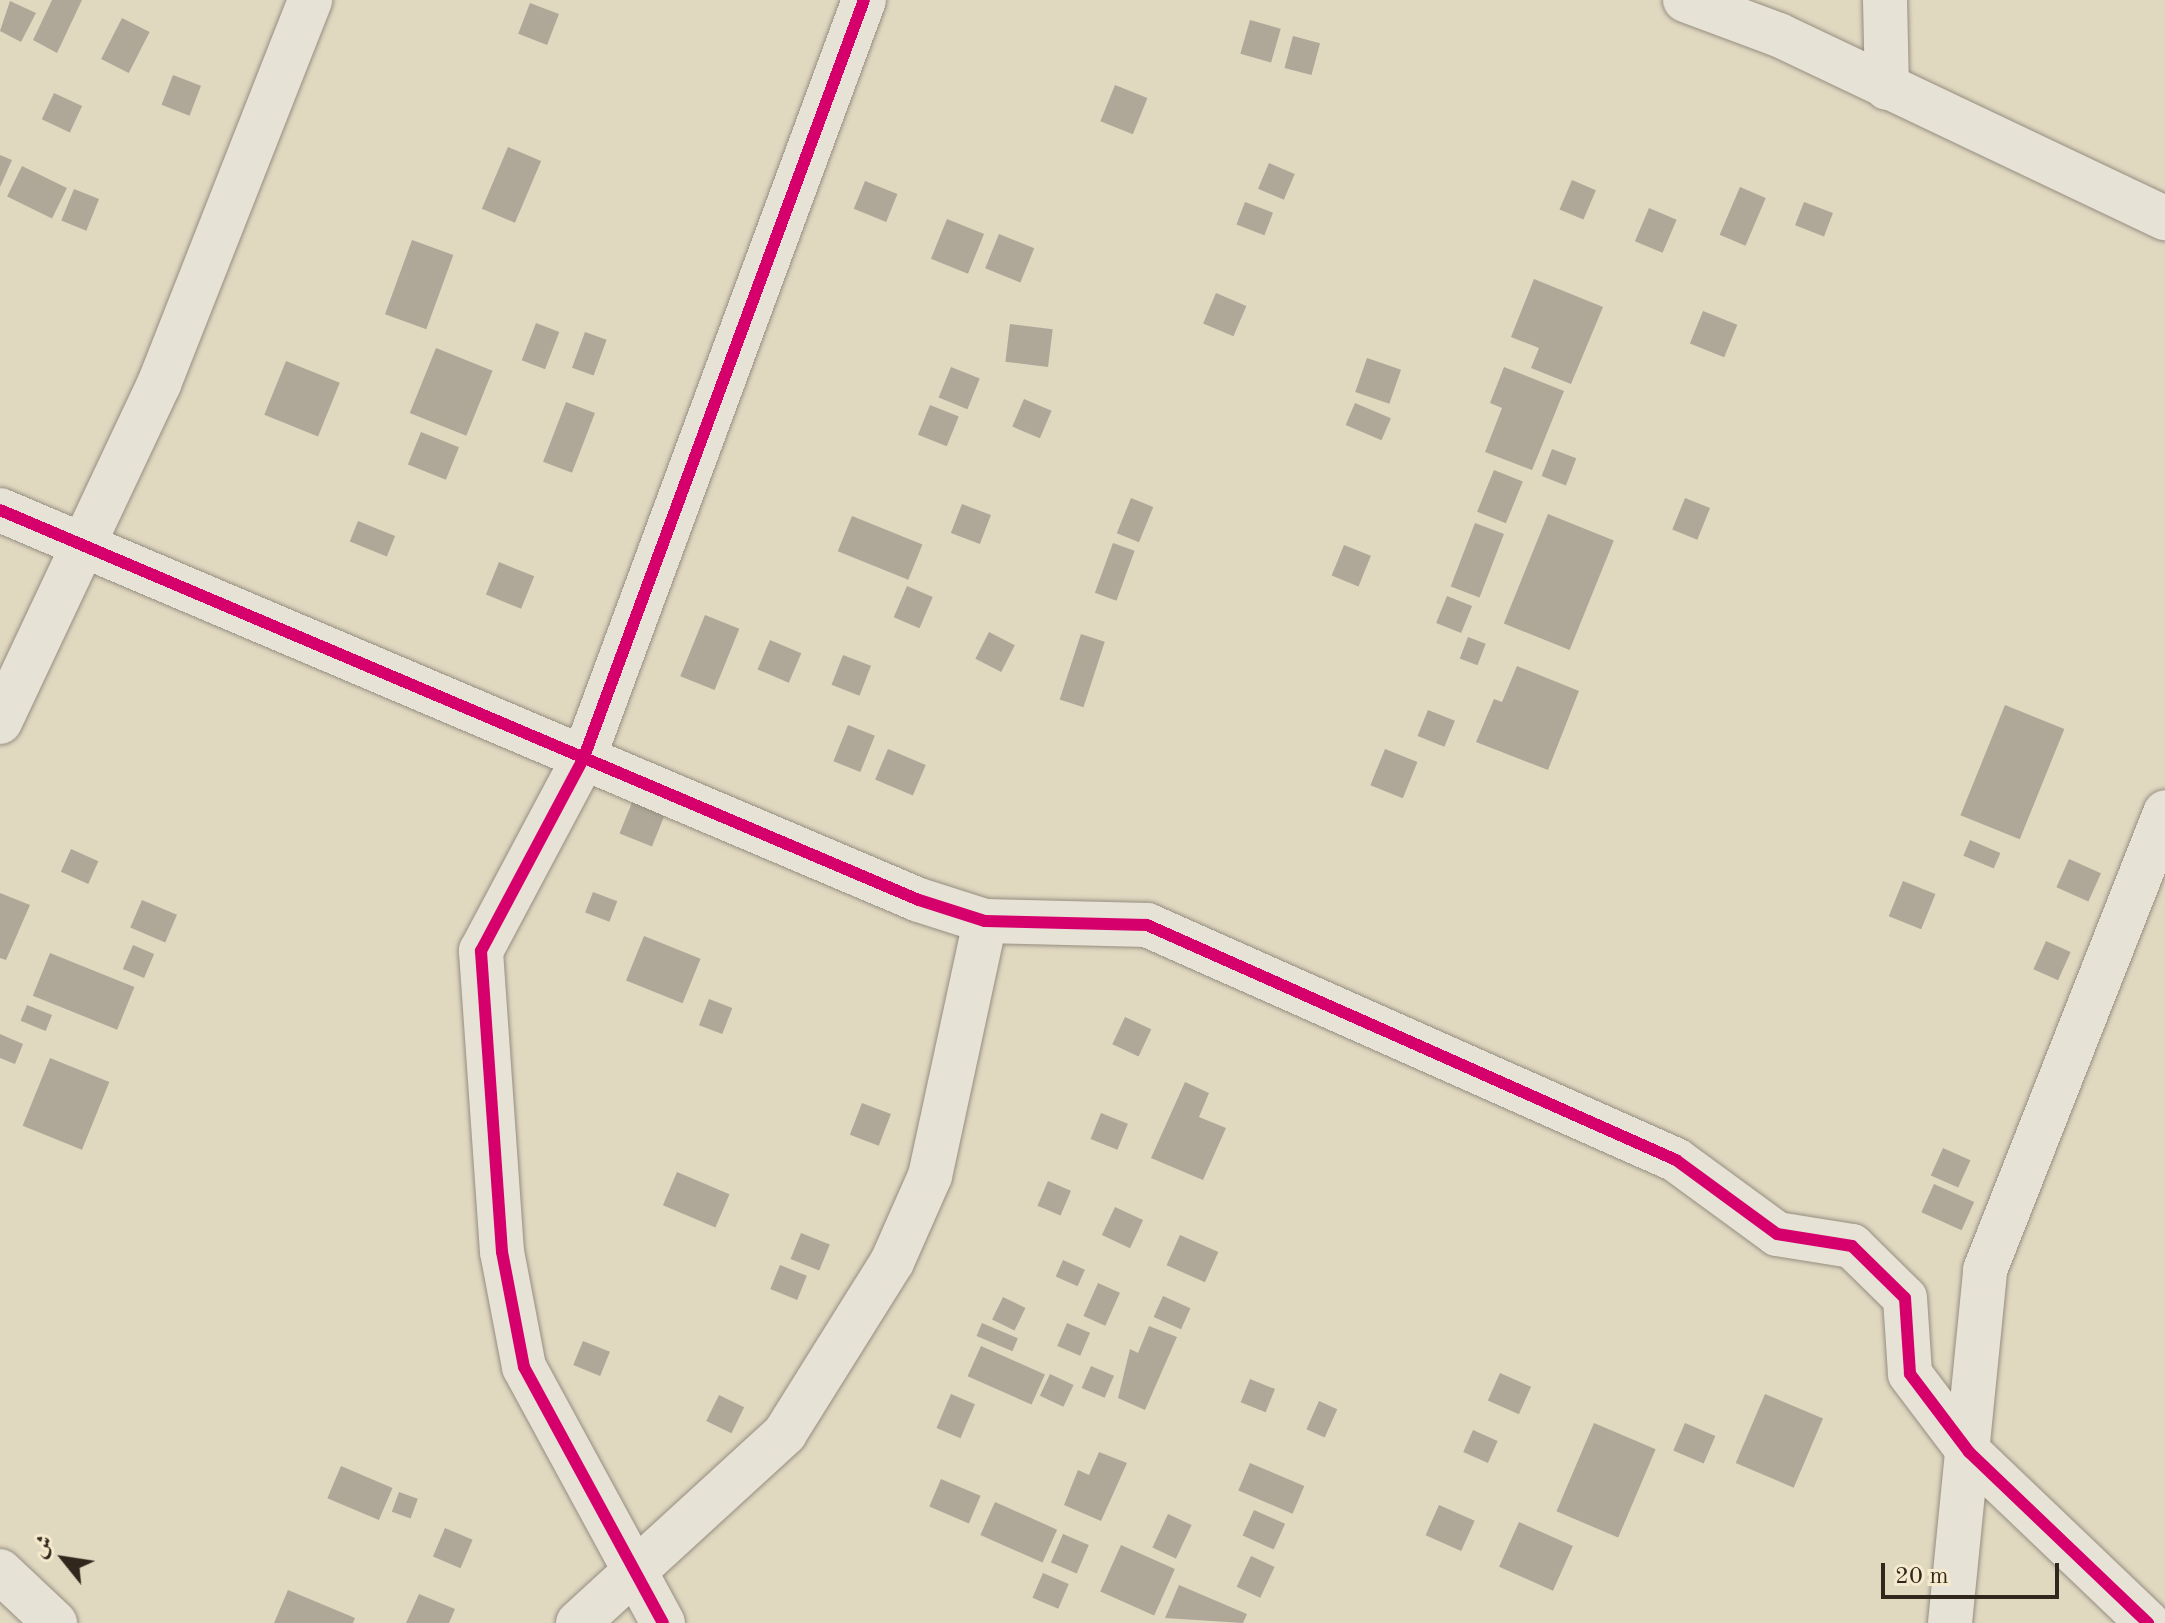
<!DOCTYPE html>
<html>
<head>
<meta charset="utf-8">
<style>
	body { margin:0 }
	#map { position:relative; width:2165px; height:1623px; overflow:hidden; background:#e1d8c0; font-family:"Old Standard TT",Amiri,serif }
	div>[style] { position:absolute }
	.building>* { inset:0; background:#afa898; transform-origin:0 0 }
	.roads { filter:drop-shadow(0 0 2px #958e80) drop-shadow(0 0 2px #958e80) }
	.minor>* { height:44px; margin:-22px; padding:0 22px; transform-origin:22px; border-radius:22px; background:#e7e2d6 }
	.cycleway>* { height:12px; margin:-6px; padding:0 6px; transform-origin:6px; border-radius:6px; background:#d6006c }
	span { translate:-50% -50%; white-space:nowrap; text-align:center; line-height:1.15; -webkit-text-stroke:8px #f5eacd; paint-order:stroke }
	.north { position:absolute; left:24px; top:1519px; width:80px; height:80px; -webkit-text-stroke:6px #f5eacd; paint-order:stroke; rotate:300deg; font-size:22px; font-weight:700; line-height:32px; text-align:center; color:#31271c }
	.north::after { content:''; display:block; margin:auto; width:28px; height:36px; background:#31271c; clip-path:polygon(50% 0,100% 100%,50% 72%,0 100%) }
	.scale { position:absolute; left:1881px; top:1563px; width:178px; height:36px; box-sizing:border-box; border:4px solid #31271c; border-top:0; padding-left:10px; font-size:24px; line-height:28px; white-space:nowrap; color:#31271c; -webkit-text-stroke:6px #f5eacd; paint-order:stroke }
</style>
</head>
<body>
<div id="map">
	<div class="building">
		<div style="clip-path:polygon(52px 0,82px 0,57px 53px,33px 40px)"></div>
		<div style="clip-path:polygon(10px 1px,36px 13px,21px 42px,0 31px)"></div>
		<div style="left:530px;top:3px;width:31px;height:33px;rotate:21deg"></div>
		<div style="left:122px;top:18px;width:31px;height:46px;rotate:27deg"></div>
		<div style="left:1250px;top:20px;width:32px;height:35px;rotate:16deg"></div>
		<div style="left:1293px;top:36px;width:28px;height:33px;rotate:15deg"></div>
		<div style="left:173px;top:75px;width:30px;height:32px;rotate:21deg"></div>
		<div style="left:1115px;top:85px;width:35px;height:39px;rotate:22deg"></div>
		<div style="left:54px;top:93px;width:31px;height:29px;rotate:25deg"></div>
		<div style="left:508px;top:147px;width:36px;height:67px;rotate:23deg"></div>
		<div style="clip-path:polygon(0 155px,12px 160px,0 187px)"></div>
		<div style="left:1269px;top:163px;width:28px;height:28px;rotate:23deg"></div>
		<div style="left:22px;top:166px;width:50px;height:34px;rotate:26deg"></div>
		<div style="left:1572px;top:180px;width:26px;height:32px;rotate:23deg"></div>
		<div style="left:865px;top:181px;width:35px;height:30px;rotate:22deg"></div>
		<div style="left:1740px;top:187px;width:28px;height:52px;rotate:23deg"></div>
		<div style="left:74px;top:189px;width:27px;height:34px;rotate:22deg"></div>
		<div style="left:1245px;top:202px;width:30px;height:24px;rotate:21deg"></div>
		<div style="left:1804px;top:202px;width:31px;height:25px;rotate:21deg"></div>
		<div style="left:1649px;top:208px;width:30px;height:36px;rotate:23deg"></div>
		<div style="left:947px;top:219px;width:40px;height:43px;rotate:22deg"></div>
		<div style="left:999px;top:234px;width:38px;height:37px;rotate:22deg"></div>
		<div style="left:412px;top:240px;width:44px;height:79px;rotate:20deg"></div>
		<div style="clip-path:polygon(1534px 279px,1603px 307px,1571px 384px,1531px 368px,1539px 348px,1511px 337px)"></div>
		<div style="left:1216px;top:293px;width:33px;height:33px;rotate:23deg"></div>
		<div style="left:1703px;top:311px;width:37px;height:35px;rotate:22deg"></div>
		<div style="left:536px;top:323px;width:25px;height:40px;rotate:21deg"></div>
		<div style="left:1010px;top:324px;width:43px;height:38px;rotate:7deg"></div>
		<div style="left:585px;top:332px;width:23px;height:38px;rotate:20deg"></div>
		<div style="left:436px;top:348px;width:61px;height:70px;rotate:22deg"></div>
		<div style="left:1367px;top:358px;width:36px;height:36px;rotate:19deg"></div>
		<div style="left:286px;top:361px;width:58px;height:58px;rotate:22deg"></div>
		<div style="left:951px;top:367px;width:31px;height:33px;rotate:22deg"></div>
		<div style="clip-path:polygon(1504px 367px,1564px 391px,1532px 470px,1485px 452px,1502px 408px,1490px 403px)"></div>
		<div style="left:1024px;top:399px;width:30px;height:30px;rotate:23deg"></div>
		<div style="left:566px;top:402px;width:31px;height:64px;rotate:21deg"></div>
		<div style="left:1355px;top:403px;width:39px;height:24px;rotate:23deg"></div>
		<div style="left:930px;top:405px;width:31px;height:32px;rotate:22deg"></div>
		<div style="left:421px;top:432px;width:41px;height:35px;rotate:22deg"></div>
		<div style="left:1552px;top:449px;width:26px;height:29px;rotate:21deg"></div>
		<div style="left:1494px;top:470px;width:31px;height:45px;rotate:22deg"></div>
		<div style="left:1131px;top:498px;width:24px;height:38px;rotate:22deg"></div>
		<div style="left:1685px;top:498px;width:27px;height:34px;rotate:22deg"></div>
		<div style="left:962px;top:504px;width:31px;height:31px;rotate:21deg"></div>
		<div style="left:1548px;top:514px;width:71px;height:118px;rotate:22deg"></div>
		<div style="left:852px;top:516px;width:76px;height:38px;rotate:22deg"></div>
		<div style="left:358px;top:521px;width:40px;height:22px;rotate:22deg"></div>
		<div style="left:1475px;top:523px;width:31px;height:68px;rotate:21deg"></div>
		<div style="left:1113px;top:543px;width:23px;height:53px;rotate:20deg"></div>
		<div style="left:1344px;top:545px;width:29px;height:33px;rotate:22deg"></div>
		<div style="left:499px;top:562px;width:38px;height:35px;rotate:22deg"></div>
		<div style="left:907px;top:586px;width:28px;height:34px;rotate:23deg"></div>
		<div style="left:1447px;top:596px;width:27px;height:29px;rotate:22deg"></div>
		<div style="left:705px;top:615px;width:37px;height:66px;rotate:22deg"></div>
		<div style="left:989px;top:632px;width:29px;height:30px;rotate:27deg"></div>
		<div style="left:1081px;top:634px;width:25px;height:69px;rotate:18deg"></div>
		<div style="left:1468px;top:637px;width:19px;height:23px;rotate:21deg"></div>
		<div style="left:770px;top:640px;width:34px;height:32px;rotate:23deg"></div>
		<div style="left:843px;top:655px;width:30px;height:32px;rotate:21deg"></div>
		<div style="clip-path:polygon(1517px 666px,1579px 691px,1548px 770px,1476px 742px,1494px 699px,1502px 702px)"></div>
		<div style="left:2005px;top:705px;width:64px;height:119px;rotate:22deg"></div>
		<div style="left:1428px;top:710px;width:29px;height:28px;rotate:22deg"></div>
		<div style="left:848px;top:725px;width:29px;height:39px;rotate:22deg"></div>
		<div style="left:888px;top:749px;width:41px;height:33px;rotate:23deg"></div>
		<div style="left:1385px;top:749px;width:35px;height:39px;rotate:22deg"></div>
		<div style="left:633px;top:800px;width:35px;height:36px;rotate:22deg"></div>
		<div style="left:1970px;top:840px;width:33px;height:17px;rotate:23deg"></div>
		<div style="left:71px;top:849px;width:30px;height:25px;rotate:24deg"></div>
		<div style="left:2069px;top:859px;width:35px;height:31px;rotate:24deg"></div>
		<div style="left:1903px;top:881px;width:35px;height:38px;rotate:22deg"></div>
		<div style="left:593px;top:892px;width:26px;height:22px;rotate:21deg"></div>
		<div style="clip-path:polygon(0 893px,30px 905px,6px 960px,0 958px)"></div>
		<div style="left:142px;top:900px;width:38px;height:30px;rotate:23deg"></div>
		<div style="left:644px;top:936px;width:61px;height:48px;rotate:22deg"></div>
		<div style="left:2046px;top:941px;width:27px;height:31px;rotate:24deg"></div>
		<div style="left:133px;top:945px;width:23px;height:26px;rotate:23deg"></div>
		<div style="left:50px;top:953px;width:91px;height:46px;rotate:22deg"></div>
		<div style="left:709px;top:999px;width:25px;height:28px;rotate:21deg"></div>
		<div style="left:27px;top:1005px;width:27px;height:17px;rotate:22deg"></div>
		<div style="left:1125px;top:1017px;width:29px;height:30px;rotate:25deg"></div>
		<div style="clip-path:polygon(0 1034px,23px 1044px,15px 1064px,0 1058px)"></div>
		<div style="left:50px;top:1058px;width:64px;height:73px;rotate:22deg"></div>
		<div style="clip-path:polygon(1185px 1082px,1209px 1093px,1199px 1117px,1226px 1128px,1203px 1180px,1151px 1158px)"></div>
		<div style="left:862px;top:1103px;width:31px;height:34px;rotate:21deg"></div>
		<div style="left:1101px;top:1113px;width:29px;height:28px;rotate:22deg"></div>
		<div style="left:1943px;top:1148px;width:30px;height:30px;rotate:24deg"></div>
		<div style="left:677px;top:1172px;width:57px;height:36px;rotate:23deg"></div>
		<div style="left:1048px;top:1181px;width:25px;height:27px;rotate:23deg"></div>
		<div style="left:1934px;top:1184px;width:44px;height:31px;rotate:24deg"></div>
		<div style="left:1115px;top:1207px;width:31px;height:31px;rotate:25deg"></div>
		<div style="left:801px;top:1233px;width:31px;height:28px;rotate:22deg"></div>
		<div style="left:1180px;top:1235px;width:42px;height:33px;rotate:24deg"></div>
		<div style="left:1063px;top:1260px;width:24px;height:18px;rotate:24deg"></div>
		<div style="left:780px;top:1265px;width:29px;height:26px;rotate:22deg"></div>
		<div style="left:1098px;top:1283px;width:24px;height:36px;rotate:24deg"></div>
		<div style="left:1163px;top:1296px;width:30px;height:23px;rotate:24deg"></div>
		<div style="left:1003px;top:1297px;width:25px;height:25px;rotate:26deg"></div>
		<div style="left:982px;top:1323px;width:39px;height:14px;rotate:23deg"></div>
		<div style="left:1067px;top:1323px;width:25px;height:25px;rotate:23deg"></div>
		<div style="clip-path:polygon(1149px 1326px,1177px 1337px,1145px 1410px,1118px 1398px,1130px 1349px,1138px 1353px)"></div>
		<div style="left:583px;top:1341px;width:29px;height:26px;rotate:22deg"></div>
		<div style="left:981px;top:1346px;width:70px;height:33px;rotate:24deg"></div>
		<div style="left:1091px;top:1366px;width:25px;height:24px;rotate:23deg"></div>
		<div style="left:1500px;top:1373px;width:34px;height:30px;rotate:24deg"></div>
		<div style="left:1050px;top:1374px;width:26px;height:24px;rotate:25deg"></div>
		<div style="left:1250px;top:1379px;width:27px;height:25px;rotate:22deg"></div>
		<div style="left:951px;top:1394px;width:26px;height:37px;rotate:23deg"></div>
		<div style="left:1765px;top:1394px;width:63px;height:75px;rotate:23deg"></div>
		<div style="left:719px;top:1395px;width:28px;height:29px;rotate:26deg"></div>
		<div style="left:1319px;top:1401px;width:20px;height:31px;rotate:24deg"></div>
		<div style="left:1594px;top:1423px;width:67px;height:96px;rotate:23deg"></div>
		<div style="left:1685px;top:1423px;width:33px;height:30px;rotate:23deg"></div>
		<div style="left:1473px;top:1430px;width:27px;height:24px;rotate:24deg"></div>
		<div style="clip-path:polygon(1099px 1452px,1127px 1463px,1101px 1521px,1064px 1505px,1078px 1470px,1089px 1475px)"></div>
		<div style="left:1250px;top:1463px;width:59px;height:30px;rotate:23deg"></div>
		<div style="left:341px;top:1466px;width:56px;height:35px;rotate:23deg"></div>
		<div style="left:941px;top:1479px;width:43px;height:30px;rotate:23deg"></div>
		<div style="left:399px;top:1492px;width:20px;height:21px;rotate:20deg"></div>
		<div style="left:995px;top:1502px;width:68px;height:36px;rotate:24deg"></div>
		<div style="left:1439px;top:1505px;width:39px;height:33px;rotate:24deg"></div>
		<div style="left:1254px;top:1510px;width:34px;height:28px;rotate:24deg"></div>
		<div style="left:1168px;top:1514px;width:26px;height:37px;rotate:25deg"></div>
		<div style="left:1519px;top:1522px;width:59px;height:49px;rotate:24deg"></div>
		<div style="left:445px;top:1528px;width:30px;height:31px;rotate:23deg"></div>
		<div style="left:1063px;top:1534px;width:28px;height:31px;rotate:23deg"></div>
		<div style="left:1121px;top:1545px;width:59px;height:51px;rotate:24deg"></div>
		<div style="left:1251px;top:1556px;width:26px;height:34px;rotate:25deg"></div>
		<div style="left:1043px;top:1573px;width:28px;height:27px;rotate:23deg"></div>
		<div style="clip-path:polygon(1179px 1585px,1247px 1614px,1243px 1623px,1165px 1618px)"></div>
		<div style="clip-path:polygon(288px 1590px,355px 1618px,353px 1623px,274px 1623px)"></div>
		<div style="clip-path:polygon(419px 1594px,455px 1609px,449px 1623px,406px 1623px)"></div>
	</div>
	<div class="roads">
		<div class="minor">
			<div style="left:1685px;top:0;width:100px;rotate:20.4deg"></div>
			<div style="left:1779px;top:35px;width:427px;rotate:25.4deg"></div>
			<div style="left:1885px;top:0;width:88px;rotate:88.7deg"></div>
			<div style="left:0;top:510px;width:998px;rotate:23deg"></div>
			<div style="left:919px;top:900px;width:69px;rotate:17.7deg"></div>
			<div style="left:985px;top:921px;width:162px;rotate:1.4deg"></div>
			<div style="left:1147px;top:925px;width:579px;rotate:23.95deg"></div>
			<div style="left:1676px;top:1160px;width:125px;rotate:36.2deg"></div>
			<div style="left:1777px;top:1234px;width:76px;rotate:9.1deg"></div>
			<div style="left:1852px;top:1246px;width:74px;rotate:44.5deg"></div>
			<div style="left:1905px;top:1298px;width:76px;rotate:86.2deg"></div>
			<div style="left:1910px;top:1374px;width:98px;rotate:52.9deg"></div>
			<div style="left:1969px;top:1452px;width:248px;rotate:43.7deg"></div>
			<div style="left:0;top:722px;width:374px;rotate:-64.8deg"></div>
			<div style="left:159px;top:384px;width:413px;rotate:-68.5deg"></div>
			<div style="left:0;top:1571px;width:76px;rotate:43.4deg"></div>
			<div style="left:578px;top:1623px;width:281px;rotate:-42.5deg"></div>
			<div style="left:785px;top:1433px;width:202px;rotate:-58deg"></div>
			<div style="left:892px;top:1262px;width:94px;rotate:-66.2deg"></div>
			<div style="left:930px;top:1176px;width:261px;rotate:-77.8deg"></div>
			<div style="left:663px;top:1623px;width:291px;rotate:-118.5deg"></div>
			<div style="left:524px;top:1367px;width:117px;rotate:-100.8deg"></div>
			<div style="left:502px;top:1252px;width:302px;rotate:-94deg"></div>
			<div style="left:481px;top:951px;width:220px;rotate:-62deg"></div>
			<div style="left:584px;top:757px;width:807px;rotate:-69.7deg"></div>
			<div style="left:1950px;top:1623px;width:355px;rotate:-84.3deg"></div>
			<div style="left:1985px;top:1270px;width:492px;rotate:-68.5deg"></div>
		</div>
	</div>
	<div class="cycleway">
		<div style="left:0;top:510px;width:998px;rotate:23deg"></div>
		<div style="left:919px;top:900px;width:69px;rotate:17.7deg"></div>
		<div style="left:985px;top:921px;width:162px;rotate:1.4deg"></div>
		<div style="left:1147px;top:925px;width:579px;rotate:23.95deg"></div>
		<div style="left:1676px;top:1160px;width:125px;rotate:36.2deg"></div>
		<div style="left:1777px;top:1234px;width:76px;rotate:9.1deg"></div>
		<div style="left:1852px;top:1246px;width:74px;rotate:44.5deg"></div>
		<div style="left:1905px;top:1298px;width:76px;rotate:86.2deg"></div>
		<div style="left:1910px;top:1374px;width:98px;rotate:52.9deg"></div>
		<div style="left:1969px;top:1452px;width:248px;rotate:43.7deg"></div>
		<div style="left:663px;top:1623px;width:291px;rotate:-118.5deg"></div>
		<div style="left:524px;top:1367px;width:117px;rotate:-100.8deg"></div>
		<div style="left:502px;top:1252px;width:302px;rotate:-94deg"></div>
		<div style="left:481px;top:951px;width:220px;rotate:-62deg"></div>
		<div style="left:584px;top:757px;width:807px;rotate:-69.7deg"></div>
	</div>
	<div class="north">ش</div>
	<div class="scale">20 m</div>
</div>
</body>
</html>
